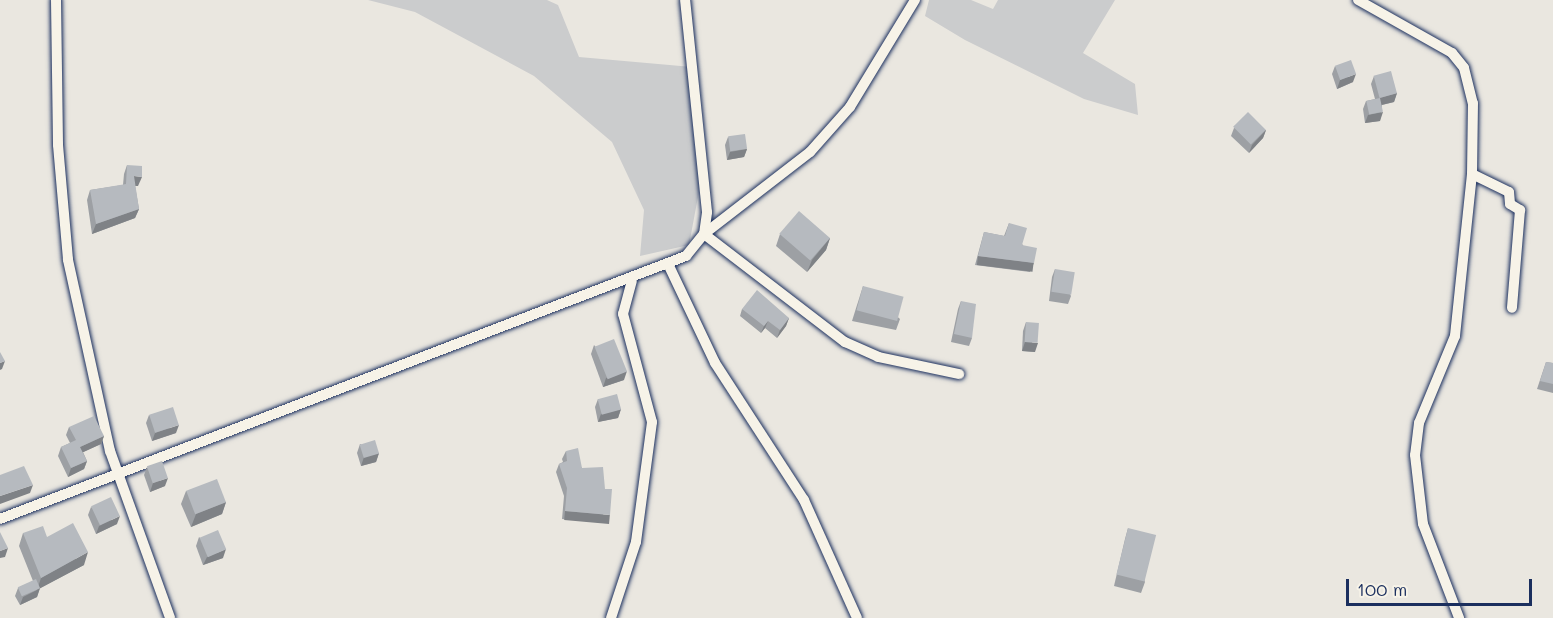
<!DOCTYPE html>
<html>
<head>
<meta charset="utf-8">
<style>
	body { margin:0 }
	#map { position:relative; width:1553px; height:618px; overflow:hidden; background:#eae7e0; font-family:Mali,sans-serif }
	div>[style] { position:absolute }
	.green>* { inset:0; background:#cbcccd }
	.roads { filter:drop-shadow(0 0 2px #1b2f5e) drop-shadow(0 0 2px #1b2f5e) }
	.street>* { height:10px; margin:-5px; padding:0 5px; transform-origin:5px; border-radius:5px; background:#f7f3e8 }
	.wall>* { inset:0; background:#9da0a4 }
	.shaded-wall>* { inset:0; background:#7f8286; transform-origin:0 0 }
	.building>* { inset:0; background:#b6babf; transform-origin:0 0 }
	span { translate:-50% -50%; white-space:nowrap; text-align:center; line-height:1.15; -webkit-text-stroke:6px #f7f3e8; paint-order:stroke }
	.scale { position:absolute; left:1346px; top:579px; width:186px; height:27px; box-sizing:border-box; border:3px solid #1b2f5e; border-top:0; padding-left:8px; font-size:18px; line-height:21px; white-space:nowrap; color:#1b2f5e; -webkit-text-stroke:4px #f7f3e8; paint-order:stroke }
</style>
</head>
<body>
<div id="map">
	<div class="green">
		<div style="clip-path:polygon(368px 0,547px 0,558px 5px,579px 57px,692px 67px,703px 170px,689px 245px,640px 256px,644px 210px,612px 142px,534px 76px,415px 12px)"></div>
		<div style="clip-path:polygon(929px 0,971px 0,993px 9px,998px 0,1115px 0,1083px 53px,1135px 84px,1138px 115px,1084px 99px,965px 40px,925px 16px)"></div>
	</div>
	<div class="roads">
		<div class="street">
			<div style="left:56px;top:0;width:145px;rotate:89.2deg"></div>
			<div style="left:58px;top:145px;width:115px;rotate:85deg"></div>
			<div style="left:68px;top:260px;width:196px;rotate:77.6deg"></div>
			<div style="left:110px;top:451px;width:177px;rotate:70.2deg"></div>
			<div style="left:915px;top:0;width:125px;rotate:121.3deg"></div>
			<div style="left:850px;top:107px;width:60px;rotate:131.6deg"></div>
			<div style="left:810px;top:152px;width:134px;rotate:142.3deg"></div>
			<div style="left:704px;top:234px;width:178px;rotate:37.5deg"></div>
			<div style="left:845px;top:342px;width:36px;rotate:24deg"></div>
			<div style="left:878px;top:357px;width:83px;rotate:11.9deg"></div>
			<div style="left:1358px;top:0;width:108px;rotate:29.4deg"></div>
			<div style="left:1452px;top:53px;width:19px;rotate:51deg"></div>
			<div style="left:1464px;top:68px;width:36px;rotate:76deg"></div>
			<div style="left:1473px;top:103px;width:71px;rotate:90.8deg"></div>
			<div style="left:1472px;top:174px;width:163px;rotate:96deg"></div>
			<div style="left:1455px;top:336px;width:94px;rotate:112.5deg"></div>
			<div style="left:1419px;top:423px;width:32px;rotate:97deg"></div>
			<div style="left:1415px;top:455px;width:69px;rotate:83.4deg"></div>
			<div style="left:1423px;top:524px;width:101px;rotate:69deg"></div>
			<div style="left:1472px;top:174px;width:41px;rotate:25.9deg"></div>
			<div style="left:1509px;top:192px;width:12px;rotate:85deg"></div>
			<div style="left:1510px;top:204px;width:12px;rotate:31deg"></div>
			<div style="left:1520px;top:210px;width:98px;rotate:94.7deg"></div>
			<div style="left:669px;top:266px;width:107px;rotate:64.6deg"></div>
			<div style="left:715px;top:363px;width:163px;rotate:57deg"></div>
			<div style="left:804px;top:500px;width:129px;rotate:65.8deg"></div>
			<div style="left:0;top:519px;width:735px;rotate:-20.98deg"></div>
			<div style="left:686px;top:256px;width:28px;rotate:-51deg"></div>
			<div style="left:704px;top:234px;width:22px;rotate:-82deg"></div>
			<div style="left:707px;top:212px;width:213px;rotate:-95.9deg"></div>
			<div style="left:611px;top:618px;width:80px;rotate:-71.8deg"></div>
			<div style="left:636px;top:542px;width:121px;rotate:-82.4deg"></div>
			<div style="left:652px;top:422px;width:112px;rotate:-105deg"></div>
			<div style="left:623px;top:314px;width:34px;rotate:-75deg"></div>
		</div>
	</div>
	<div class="wall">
		<div style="clip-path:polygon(1335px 66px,1353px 82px,1337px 89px,1332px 74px)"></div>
		<div style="clip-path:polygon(1374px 76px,1397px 93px,1394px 102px,1382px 105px,1380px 121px,1365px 123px,1363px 109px,1366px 101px,1375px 99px,1371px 84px)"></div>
		<div style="clip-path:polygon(1234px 128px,1266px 130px,1263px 138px,1249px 153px,1231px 136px)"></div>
		<div style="clip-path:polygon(728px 137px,747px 149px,744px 157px,727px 160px,725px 145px)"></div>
		<div style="clip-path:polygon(127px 165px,138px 186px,135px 186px,139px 209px,135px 218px,92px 234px,87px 200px,90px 190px,123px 185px,124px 174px)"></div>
		<div style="clip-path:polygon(1009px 223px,1034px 263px,1030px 272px,975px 265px,984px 232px,1004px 236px)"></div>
		<div style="clip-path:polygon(780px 234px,830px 238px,826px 250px,807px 272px,776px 246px)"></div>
		<div style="clip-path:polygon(1055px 269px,1071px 296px,1068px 304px,1049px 301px,1052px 277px)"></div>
		<div style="clip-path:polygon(863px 286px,900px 319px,896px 330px,852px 321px)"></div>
		<div style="clip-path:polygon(961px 301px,972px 338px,969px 346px,951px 342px,958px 309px)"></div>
		<div style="clip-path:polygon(742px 309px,789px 318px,786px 326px,777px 338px,765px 328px,761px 333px,740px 316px)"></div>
		<div style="clip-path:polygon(1026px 322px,1035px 352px,1022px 351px,1023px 331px)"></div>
		<div style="clip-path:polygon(594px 345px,624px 380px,603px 387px,591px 354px)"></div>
		<div style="clip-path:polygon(1546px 362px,1553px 363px,1553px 393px,1537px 389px)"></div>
		<div style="clip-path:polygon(598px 399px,621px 409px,618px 418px,598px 422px,595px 407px)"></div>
		<div style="clip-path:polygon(149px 415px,176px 433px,152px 441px,146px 423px)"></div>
		<div style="clip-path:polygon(69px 427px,104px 436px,101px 444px,83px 452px,87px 461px,84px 469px,68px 477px,58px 456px,61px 447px,70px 443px,66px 435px)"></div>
		<div style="clip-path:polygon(360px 444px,379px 453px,376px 462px,361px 466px,357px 453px)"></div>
		<div style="clip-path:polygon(566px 451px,582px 468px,607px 523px,562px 519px,564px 496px,556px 472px,559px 464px,563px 462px,562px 459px)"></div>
		<div style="clip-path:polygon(147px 467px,165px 486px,150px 492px,144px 475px)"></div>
		<div style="clip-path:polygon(186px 491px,226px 502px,222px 514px,191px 527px,181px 504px)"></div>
		<div style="clip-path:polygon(91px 507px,117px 524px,96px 534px,88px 515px)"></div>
		<div style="clip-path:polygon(1128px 528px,1145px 582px,1141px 593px,1114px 586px,1125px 539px)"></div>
		<div style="clip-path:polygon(23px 533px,47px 537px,84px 565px,40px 588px,37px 597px,20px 605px,15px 596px,18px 588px,33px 581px,19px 546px)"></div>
		<div style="clip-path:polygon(199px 537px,223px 558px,203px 565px,196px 546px)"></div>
	</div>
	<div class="shaded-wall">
		<div style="clip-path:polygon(1356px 74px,1353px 82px,1337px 89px,1340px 80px)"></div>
		<div style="clip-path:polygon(1397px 93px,1394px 102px,1377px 106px,1380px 98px)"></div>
		<div style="clip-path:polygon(1383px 112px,1380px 121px,1365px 123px,1368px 115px)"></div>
		<div style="clip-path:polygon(1266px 130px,1263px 138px,1249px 153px,1252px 145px)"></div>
		<div style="clip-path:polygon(747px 149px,744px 157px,727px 160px,730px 152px)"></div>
		<div style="clip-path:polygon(134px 176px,142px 177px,138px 186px,130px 186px)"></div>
		<div style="clip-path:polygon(139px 209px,135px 218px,92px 234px,96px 224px)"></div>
		<div style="clip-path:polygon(830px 238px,826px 250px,807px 272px,812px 260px)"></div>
		<div style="left:978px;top:256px;width:56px;height:9px;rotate:7deg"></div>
		<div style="clip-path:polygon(789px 318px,786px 326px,777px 338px,780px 330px)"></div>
		<div style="clip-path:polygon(768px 321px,765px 328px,761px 333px,764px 326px)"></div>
		<div style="clip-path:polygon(1025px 342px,1038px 343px,1035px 352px,1022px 351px)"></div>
		<div style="clip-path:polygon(5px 361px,2px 369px,0 370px,0 363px)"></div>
		<div style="clip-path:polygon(627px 371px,624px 380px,603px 387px,606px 378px)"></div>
		<div style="clip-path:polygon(621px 409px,618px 418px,598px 422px,601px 414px)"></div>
		<div style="clip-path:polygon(179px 425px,176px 433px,152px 441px,155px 433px)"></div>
		<div style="clip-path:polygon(104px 436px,101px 444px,77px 455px,80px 447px)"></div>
		<div style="clip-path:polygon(379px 453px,376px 462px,361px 466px,364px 457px)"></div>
		<div style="clip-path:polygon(87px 461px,84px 469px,68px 477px,71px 468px)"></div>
		<div style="clip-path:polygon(168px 478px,165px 486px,150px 492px,153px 483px)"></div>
		<div style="clip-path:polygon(33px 485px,30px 493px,0 504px,0 496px)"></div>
		<div style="clip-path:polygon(226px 502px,222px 514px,191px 527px,196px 514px)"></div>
		<div style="left:565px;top:511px;width:45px;height:9px;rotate:5deg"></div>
		<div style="clip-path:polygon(120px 516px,117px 524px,96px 534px,99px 526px)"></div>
		<div style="clip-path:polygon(8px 548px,5px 557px,0 558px,0 551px)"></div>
		<div style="clip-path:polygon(226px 549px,223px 558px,203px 565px,207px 557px)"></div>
		<div style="clip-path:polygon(88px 552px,84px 565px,37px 590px,40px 588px,37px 597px,20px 605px,23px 597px,37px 590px,41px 578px)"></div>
	</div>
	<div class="building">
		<div style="left:1351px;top:60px;width:15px;height:17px;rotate:70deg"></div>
		<div style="left:1391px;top:71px;width:23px;height:18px;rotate:75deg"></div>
		<div style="left:1380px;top:98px;width:14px;height:14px;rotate:78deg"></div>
		<div style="left:1248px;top:112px;width:25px;height:21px;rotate:45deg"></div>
		<div style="left:745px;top:134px;width:15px;height:17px;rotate:82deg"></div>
		<div style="clip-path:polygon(127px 165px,142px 166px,142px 177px,134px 176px,139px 209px,96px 224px,90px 190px,126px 184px)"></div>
		<div style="left:799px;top:211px;width:41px;height:30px;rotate:41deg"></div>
		<div style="clip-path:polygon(1009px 223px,1027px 228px,1022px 245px,1037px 248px,1034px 263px,978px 256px,984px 232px,1005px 236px)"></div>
		<div style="left:1055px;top:269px;width:20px;height:23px;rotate:9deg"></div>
		<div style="left:863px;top:286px;width:42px;height:25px;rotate:15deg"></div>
		<div style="clip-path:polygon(757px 290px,789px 318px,780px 330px,768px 321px,764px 326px,742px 309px)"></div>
		<div style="clip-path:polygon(961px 301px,976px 304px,972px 338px,954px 334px)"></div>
		<div style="left:1026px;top:322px;width:13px;height:20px;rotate:4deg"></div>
		<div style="left:614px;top:339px;width:35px;height:21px;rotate:68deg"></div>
		<div style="clip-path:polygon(0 352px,5px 361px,0 363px)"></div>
		<div style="clip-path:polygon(1546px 362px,1553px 363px,1553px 384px,1540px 381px)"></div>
		<div style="left:617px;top:394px;width:16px;height:20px;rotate:75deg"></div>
		<div style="left:173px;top:407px;width:19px;height:25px;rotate:72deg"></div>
		<div style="clip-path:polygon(94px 416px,104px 436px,80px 447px,87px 461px,71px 468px,61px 447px,76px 440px,69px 427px)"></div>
		<div style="left:375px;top:440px;width:14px;height:16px;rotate:73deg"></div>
		<div style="clip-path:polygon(578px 448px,582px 468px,603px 467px,605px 489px,612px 489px,610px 515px,565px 511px,567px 488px,559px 464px,567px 461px,566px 451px)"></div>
		<div style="left:162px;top:461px;width:18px;height:16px;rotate:71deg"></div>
		<div style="clip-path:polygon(24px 466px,33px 485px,0 496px,0 475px)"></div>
		<div style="left:217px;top:479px;width:25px;height:33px;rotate:69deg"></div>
		<div style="left:111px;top:497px;width:21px;height:22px;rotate:65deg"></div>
		<div style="clip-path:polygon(73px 523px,88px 552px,41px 578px,23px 533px,43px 526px,47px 537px)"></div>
		<div style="left:1128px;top:528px;width:29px;height:48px;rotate:14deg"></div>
		<div style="left:218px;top:530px;width:21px;height:20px;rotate:67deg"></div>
		<div style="clip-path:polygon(0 532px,8px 548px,0 551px)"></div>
		<div style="left:36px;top:579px;width:10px;height:20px;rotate:66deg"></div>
	</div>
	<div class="scale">100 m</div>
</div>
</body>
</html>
